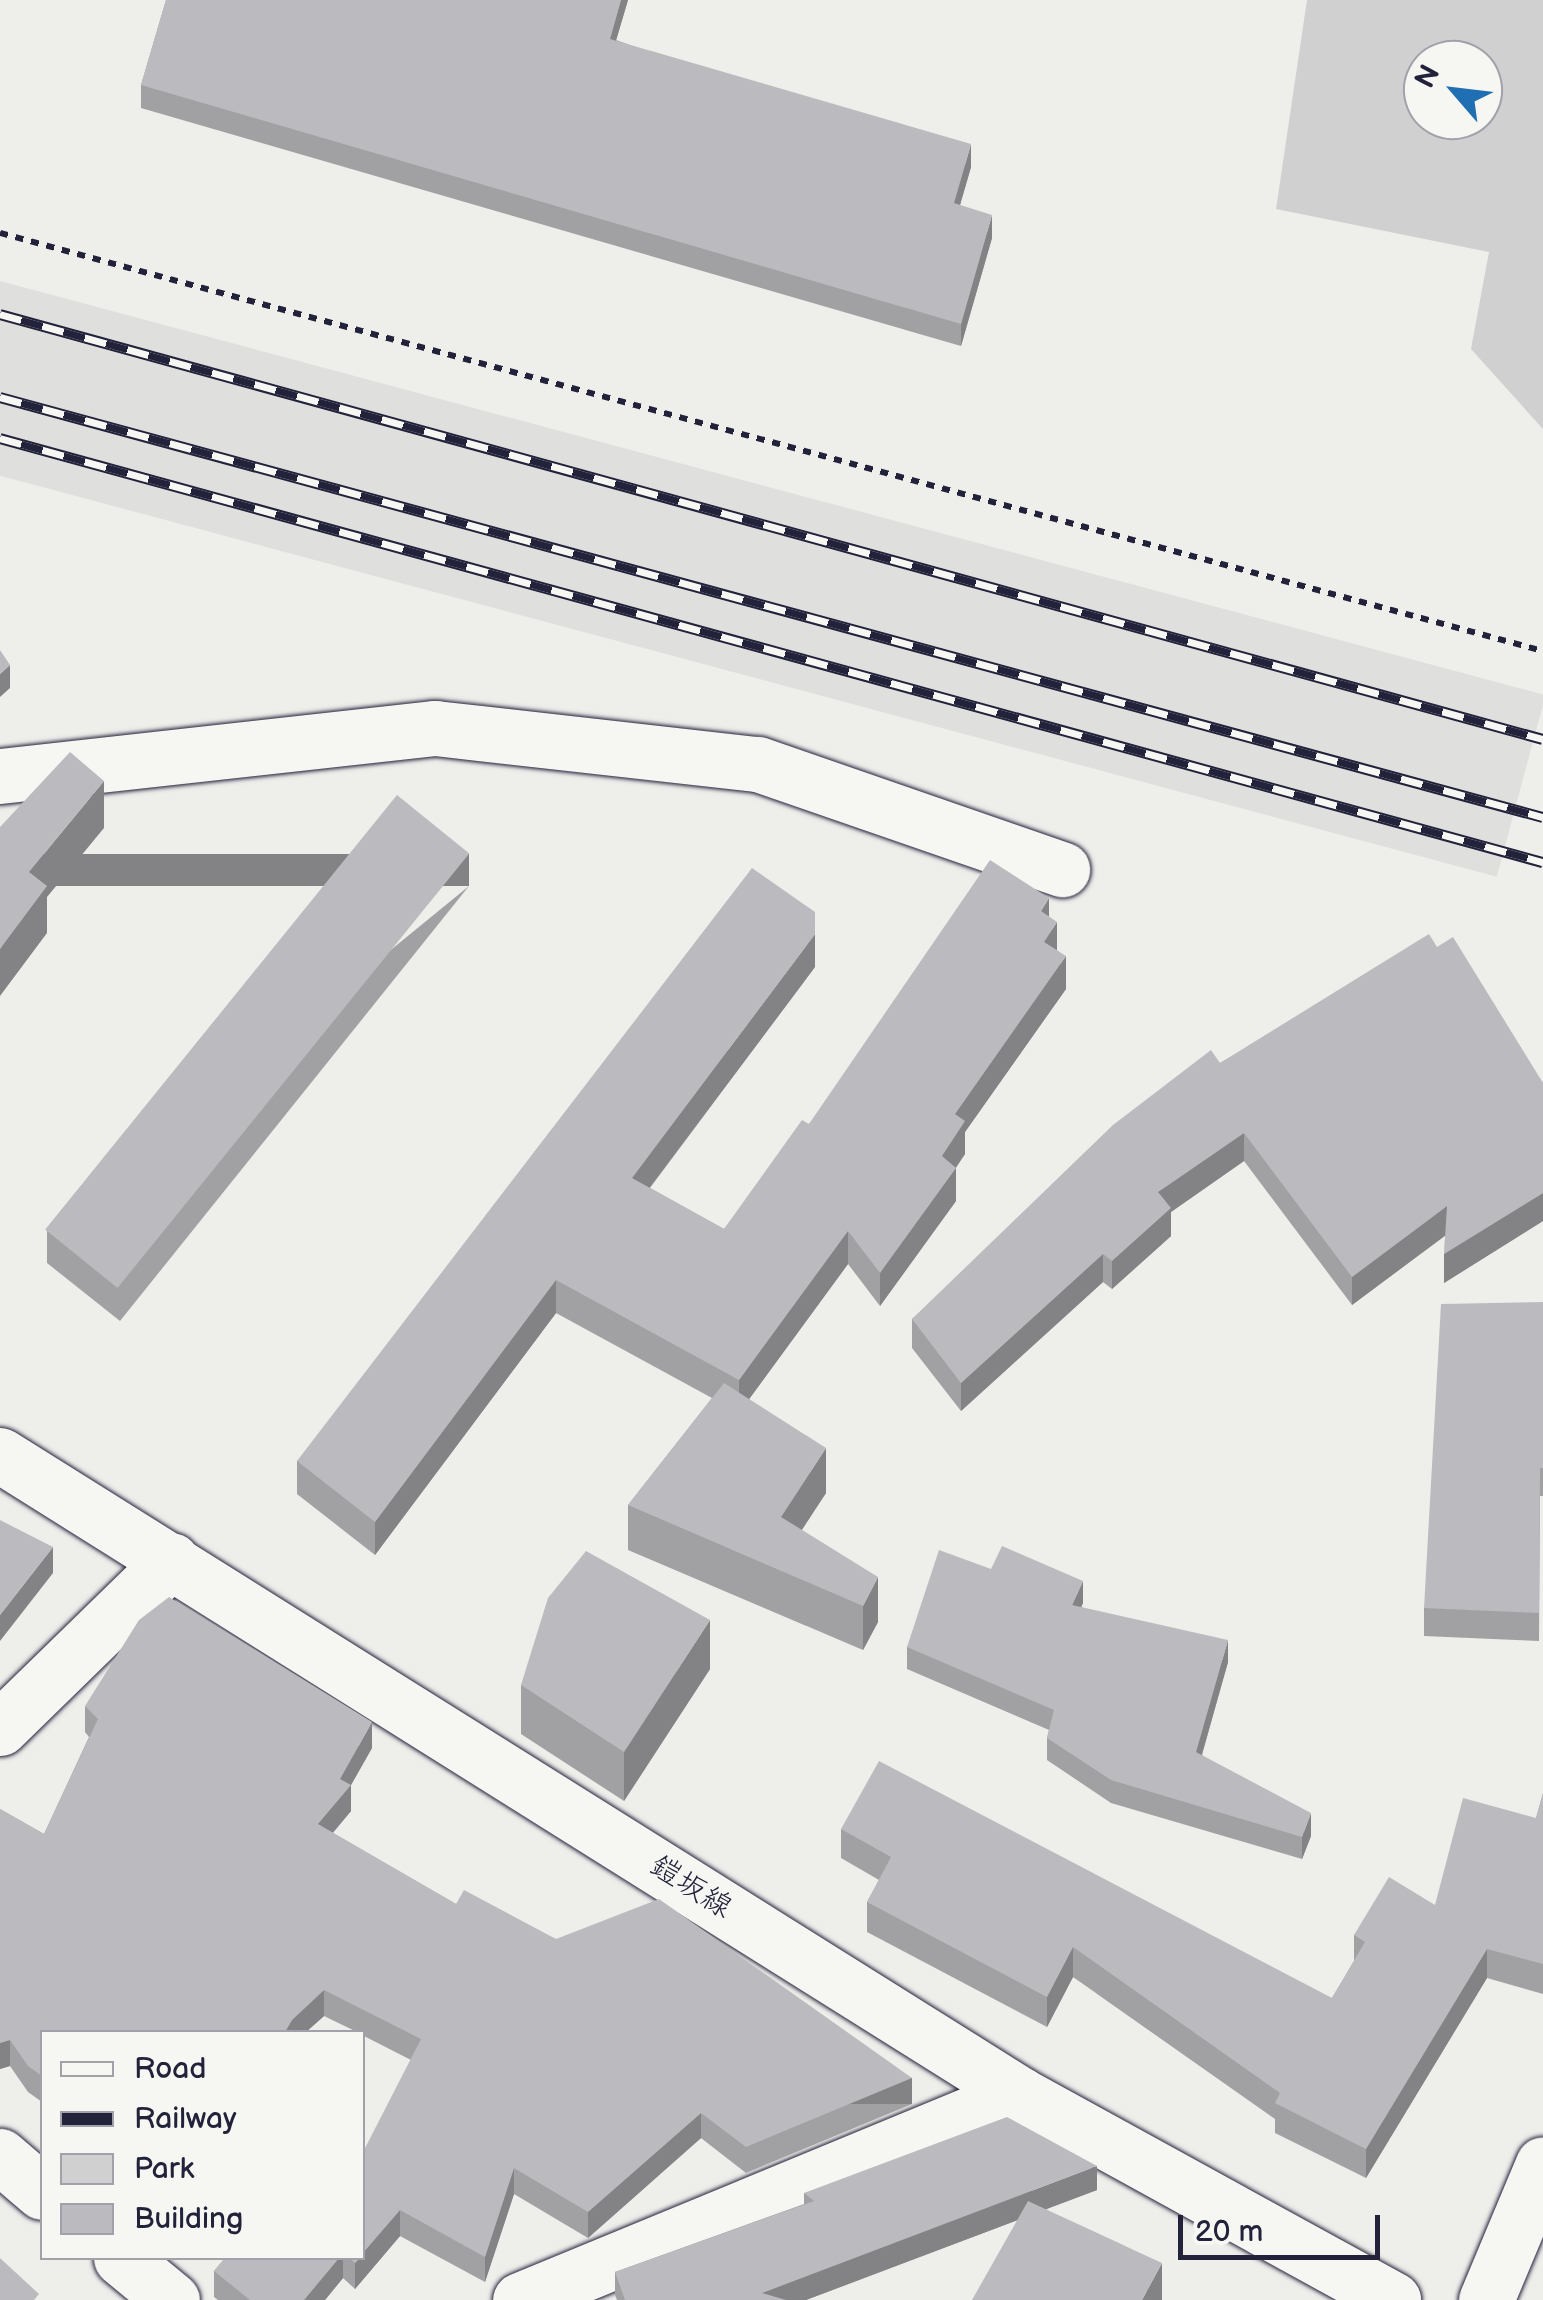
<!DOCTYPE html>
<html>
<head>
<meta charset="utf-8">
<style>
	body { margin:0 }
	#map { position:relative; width:1543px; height:2300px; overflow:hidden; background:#eeeeeb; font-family:"Balsamiq Sans","Klee One",sans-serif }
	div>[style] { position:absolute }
	.built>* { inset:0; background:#dfdfde; transform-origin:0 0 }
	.green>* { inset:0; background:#d0d0d1 }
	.path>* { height:6px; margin-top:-3px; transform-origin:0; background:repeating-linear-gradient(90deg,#22223b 0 8px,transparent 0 16px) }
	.roads { filter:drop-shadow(0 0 2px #22223b) drop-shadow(0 0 2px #22223b) }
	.minor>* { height:55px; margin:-27.5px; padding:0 27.5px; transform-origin:27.5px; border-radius:27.5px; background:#f6f6f2 }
	.rail>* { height:11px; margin-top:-5.5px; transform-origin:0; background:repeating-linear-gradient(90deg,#f6f6f2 0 22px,#22223b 0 44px); box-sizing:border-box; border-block:2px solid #22223b }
	.wall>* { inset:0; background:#a1a1a4 }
	.shaded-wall>* { inset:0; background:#838386; transform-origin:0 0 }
	.building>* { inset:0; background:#bbbbbf; transform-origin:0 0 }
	span { translate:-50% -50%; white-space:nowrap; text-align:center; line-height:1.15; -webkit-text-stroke:8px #f6f6f2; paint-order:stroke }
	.street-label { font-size:30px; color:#22223b }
	.legend { position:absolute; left:40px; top:2030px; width:325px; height:230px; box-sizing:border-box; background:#f6f6f2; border:2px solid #a1a1a9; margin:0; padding:12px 18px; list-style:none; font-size:30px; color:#22223b }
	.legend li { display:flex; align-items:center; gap:20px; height:50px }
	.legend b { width:50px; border:2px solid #a1a1a9 }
	.north { position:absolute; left:1403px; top:40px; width:100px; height:100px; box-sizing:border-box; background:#f6f6f2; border:2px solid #a1a1a9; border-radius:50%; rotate:298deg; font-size:28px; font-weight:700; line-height:40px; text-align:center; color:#22223b }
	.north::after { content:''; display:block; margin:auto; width:35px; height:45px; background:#1f6fb2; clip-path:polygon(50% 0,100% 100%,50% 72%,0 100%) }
	.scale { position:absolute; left:1178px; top:2215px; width:202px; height:45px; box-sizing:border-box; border:5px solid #22223b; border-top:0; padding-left:12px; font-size:30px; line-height:35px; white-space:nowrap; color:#22223b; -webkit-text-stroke:8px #f6f6f2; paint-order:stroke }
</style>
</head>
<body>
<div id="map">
	<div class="built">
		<div style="left:0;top:281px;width:1600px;height:188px;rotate:15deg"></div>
	</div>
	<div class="green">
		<div style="clip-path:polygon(evenodd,1307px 0,1543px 0,1543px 429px,1471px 349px,1489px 252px,1276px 209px,1307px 0,1423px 60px,1483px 60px,1483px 120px,1423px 120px,1423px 60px)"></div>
	</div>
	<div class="path">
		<div style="left:0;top:233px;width:1599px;rotate:15.16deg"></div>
	</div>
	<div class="roads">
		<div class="minor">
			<div style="left:0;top:776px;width:438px;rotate:-6.3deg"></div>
			<div style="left:435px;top:728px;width:325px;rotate:6.4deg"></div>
			<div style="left:758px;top:764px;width:322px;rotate:19.1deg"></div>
			<div style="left:0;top:1455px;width:1203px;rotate:32.09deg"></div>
			<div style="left:1019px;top:2094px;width:427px;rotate:28.8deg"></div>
			<div style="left:0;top:1728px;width:240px;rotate:-44.3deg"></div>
			<div style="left:0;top:2156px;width:55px;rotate:40.6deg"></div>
			<div style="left:121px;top:2258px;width:66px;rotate:39.5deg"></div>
			<div style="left:520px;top:2300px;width:540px;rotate:-22.43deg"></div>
			<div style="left:1486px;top:2300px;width:147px;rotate:-67.3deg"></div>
		</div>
	</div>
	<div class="rail">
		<div style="left:0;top:314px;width:1600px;rotate:15.4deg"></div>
		<div style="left:0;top:397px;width:1599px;rotate:15.23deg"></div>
		<div style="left:0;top:438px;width:1600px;rotate:15.37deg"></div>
	</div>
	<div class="wall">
		<div style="clip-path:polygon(166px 0,628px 0,616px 40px,971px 167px,960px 205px,992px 238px,961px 346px,141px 108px,141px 85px)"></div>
		<div style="clip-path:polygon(469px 886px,120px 1321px,47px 1263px,47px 1231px)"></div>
		<div style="clip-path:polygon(1049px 917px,1066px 989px,965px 1132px,965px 1154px,956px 1168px,956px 1201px,880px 1306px,848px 1264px,749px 1399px,826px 1493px,801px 1530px,878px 1622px,863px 1650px,628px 1550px,628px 1505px,712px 1398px,556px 1313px,375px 1555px,297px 1494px,297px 1461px,815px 967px,650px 1188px,724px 1229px,809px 1124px)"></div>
		<div style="clip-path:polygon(1437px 947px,1543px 1083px,1543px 1221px,1444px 1283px,1445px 1236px,1352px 1305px,1244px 1161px,1171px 1212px,1171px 1236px,1112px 1289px,1103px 1282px,961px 1411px,912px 1348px,912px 1319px,1220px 1063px)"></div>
		<div style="clip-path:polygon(1543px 1302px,1543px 1496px,1540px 1496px,1539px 1641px,1424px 1636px,1424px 1608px)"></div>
		<div style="clip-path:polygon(1083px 1603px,1081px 1607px,1228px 1662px,1202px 1755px,1311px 1836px,1302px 1859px,1111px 1803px,1047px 1760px,1047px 1738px,1049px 1730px,907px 1669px,907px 1647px)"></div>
		<div style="clip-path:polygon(710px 1669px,624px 1801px,521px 1734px,521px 1685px)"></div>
		<div style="clip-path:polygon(85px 1706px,372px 1748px,351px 1785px,351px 1811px,333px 1833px,456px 1904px,556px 1939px,912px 2104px,746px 2173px,701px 2138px,588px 2238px,514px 2194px,485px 2282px,400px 2236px,355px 2289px,343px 2278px,325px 2300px,218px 2300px,214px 2297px,214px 2271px,225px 2258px,362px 2258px,411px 2060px,362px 2035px,362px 2032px,357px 2032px,324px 2016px,306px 2032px,42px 2032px,42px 2102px,28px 2092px,10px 2066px,0 2069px,0 1809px,44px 1834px,89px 1737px,85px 1732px)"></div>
		<div style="clip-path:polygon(1543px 1793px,1543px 1994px,1487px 1978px,1366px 2178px,1275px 2133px,1275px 2119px,1073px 1977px,1047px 2027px,867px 1932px,867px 1902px,879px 1880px,841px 1858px,841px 1829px,1332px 1998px,1354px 1961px,1354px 1935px,1435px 1905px,1536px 1818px)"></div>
		<div style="clip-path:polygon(1097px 2190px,1046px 2209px,1162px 2300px,1018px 2220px,806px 2300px,617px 2300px,615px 2295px,615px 2272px,804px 2204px,804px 2193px)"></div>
	</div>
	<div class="shaded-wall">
		<div style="clip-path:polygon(621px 0,628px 0,610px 61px,610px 39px)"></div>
		<div style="clip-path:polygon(971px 144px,971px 167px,954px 226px,954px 203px)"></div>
		<div style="clip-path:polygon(992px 215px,992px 238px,961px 346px,961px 324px)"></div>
		<div style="clip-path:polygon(10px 665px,10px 688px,0 697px,0 674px)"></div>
		<div style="clip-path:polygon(104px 781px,104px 828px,47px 897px,47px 933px,0 996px,0 949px,29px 872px)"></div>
		<div style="left:469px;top:854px;width:32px;height:558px;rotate:90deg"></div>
		<div style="clip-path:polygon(1049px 898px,1049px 931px,1041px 911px)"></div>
		<div style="clip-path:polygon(1057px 922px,1057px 955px,1044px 942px)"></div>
		<div style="clip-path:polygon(815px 934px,815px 967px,632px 1211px,632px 1178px)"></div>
		<div style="clip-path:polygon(1066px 956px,1066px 989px,965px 1132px,965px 1154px,949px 1177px,956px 1168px,956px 1201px,880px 1306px,880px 1273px,942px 1156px,955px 1114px)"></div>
		<div style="clip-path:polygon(1244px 1133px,1244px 1161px,1171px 1212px,1171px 1236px,1112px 1289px,1112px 1261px,1158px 1192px)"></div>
		<div style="clip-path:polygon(1543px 1193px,1543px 1221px,1444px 1283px,1444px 1254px)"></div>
		<div style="clip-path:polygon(1447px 1206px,1447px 1234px,1352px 1305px,1352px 1277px)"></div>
		<div style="clip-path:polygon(848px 1231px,848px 1264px,739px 1413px,739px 1380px)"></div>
		<div style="clip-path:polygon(1103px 1254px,1103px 1282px,961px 1411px,961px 1383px)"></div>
		<div style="clip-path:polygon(556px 1280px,556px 1313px,375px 1555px,375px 1522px)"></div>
		<div style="clip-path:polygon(826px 1448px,826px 1493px,781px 1562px,781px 1517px)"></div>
		<div style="clip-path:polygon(53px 1547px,53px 1573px,0 1641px,0 1615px)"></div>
		<div style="clip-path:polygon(878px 1577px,878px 1622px,863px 1650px,863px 1606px)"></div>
		<div style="clip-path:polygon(1083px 1581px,1083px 1603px,1072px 1628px,1072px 1605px)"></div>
		<div style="clip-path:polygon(710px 1620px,710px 1669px,624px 1801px,624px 1752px)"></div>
		<div style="clip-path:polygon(1228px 1640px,1228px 1662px,1196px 1775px,1196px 1752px)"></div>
		<div style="clip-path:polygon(372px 1722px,372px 1748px,351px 1785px,351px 1811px,318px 1850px,318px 1824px,340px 1779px)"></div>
		<div style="clip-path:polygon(1311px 1813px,1311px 1836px,1302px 1859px,1302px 1837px)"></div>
		<div style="clip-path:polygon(1073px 1947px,1073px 1977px,1047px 2027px,1047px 1997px)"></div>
		<div style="clip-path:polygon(1487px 1949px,1487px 1978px,1366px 2178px,1366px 2149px)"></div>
		<div style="clip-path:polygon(324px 1990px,324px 2016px,306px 2032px,285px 2032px,292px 2020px)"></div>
		<div style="clip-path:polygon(10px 2040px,10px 2066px,0 2069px,0 2043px)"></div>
		<div style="left:912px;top:2078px;width:26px;height:180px;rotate:90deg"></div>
		<div style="clip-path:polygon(701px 2113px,701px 2138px,588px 2238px,588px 2212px)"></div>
		<div style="clip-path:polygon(1097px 2166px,1097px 2190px,806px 2300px,762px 2300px,762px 2293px)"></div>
		<div style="clip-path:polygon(514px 2168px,514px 2194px,485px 2282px,485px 2257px)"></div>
		<div style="clip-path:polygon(400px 2210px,400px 2236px,355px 2289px,355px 2263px,360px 2258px,362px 2258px,362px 2254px)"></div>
		<div style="clip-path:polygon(339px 2258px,343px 2258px,343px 2278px,325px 2300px,304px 2300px)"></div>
		<div style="clip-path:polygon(1162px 2263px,1162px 2300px,1142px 2300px)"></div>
	</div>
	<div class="building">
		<div style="clip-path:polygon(166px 0,621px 0,610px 39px,971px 144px,954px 203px,992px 215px,961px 324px,141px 85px)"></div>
		<div style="clip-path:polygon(0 650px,10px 665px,0 674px)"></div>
		<div style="clip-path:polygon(70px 752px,104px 781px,29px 872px,47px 886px,0 949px,0 827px)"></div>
		<div style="left:397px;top:795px;width:93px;height:559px;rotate:39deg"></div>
		<div style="clip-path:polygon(990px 860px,1049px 898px,1041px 911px,1057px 922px,1044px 942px,1066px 956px,955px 1114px,965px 1121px,942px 1156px,956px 1168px,880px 1273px,848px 1231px,739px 1380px,556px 1280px,375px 1522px,297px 1461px,752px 868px,815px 912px,815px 934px,632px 1178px,724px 1229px,802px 1120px,809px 1124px)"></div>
		<div style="clip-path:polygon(1429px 934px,1437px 947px,1453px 937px,1543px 1083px,1543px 1193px,1444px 1254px,1447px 1206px,1352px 1277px,1244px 1133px,1158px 1192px,1171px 1208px,1112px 1261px,1103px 1254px,961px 1383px,912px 1319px,1113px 1125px,1211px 1050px,1220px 1063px)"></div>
		<div style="clip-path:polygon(1543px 1302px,1543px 1468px,1540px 1468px,1539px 1613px,1424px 1608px,1441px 1304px)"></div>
		<div style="clip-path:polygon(724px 1383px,826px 1448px,781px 1517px,878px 1577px,863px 1606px,628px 1505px)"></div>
		<div style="clip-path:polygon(0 1520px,53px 1547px,0 1615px)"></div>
		<div style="clip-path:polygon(1002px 1546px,1083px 1581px,1072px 1605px,1228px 1640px,1196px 1752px,1311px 1813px,1302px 1837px,1111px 1780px,1047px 1738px,1054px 1710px,907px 1647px,939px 1550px,991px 1569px)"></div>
		<div style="clip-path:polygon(586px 1551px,710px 1620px,624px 1752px,521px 1685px,548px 1598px)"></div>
		<div style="clip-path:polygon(169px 1597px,372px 1722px,340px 1779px,351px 1785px,318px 1824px,456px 1904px,464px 1890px,556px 1939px,659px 1899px,912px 2078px,746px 2147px,701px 2113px,588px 2212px,514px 2168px,485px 2257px,400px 2210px,362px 2254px,362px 2154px,421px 2039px,324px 1990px,292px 2020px,285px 2032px,42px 2032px,42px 2076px,28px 2066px,10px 2040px,0 2043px,0 1809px,44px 1834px,98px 1719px,85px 1706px,139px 1620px)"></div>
		<div style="clip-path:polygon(879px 1761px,1332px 1998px,1365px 1942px,1354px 1935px,1389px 1877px,1435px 1905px,1463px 1798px,1536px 1818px,1543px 1793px,1543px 1964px,1487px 1949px,1366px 2149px,1275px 2103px,1280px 2093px,1073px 1947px,1047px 1997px,867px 1902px,891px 1857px,841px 1829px)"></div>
		<div style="clip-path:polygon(1007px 2117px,1097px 2166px,762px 2293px,786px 2300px,625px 2300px,615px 2272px,814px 2201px,804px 2193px)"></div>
		<div style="clip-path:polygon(1028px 2201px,1162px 2263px,1142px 2300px,972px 2300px)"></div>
		<div style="clip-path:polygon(0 2258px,39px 2294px,34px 2300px,0 2300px)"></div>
		<div style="clip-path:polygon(225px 2258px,339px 2258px,304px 2300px,250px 2300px,214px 2271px)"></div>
		<div style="clip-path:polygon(349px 2258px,360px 2258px,355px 2263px)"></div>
	</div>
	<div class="street-label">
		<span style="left:691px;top:1887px;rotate:32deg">鎧坂線</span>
	</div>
	<ul class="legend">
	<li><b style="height:12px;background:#f6f6f2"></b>Road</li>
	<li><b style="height:12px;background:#22223b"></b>Railway</li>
	<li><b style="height:28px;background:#d0d0d1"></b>Park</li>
	<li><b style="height:28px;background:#bbbbbf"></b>Building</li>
	</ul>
	<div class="north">N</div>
	<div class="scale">20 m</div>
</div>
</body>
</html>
